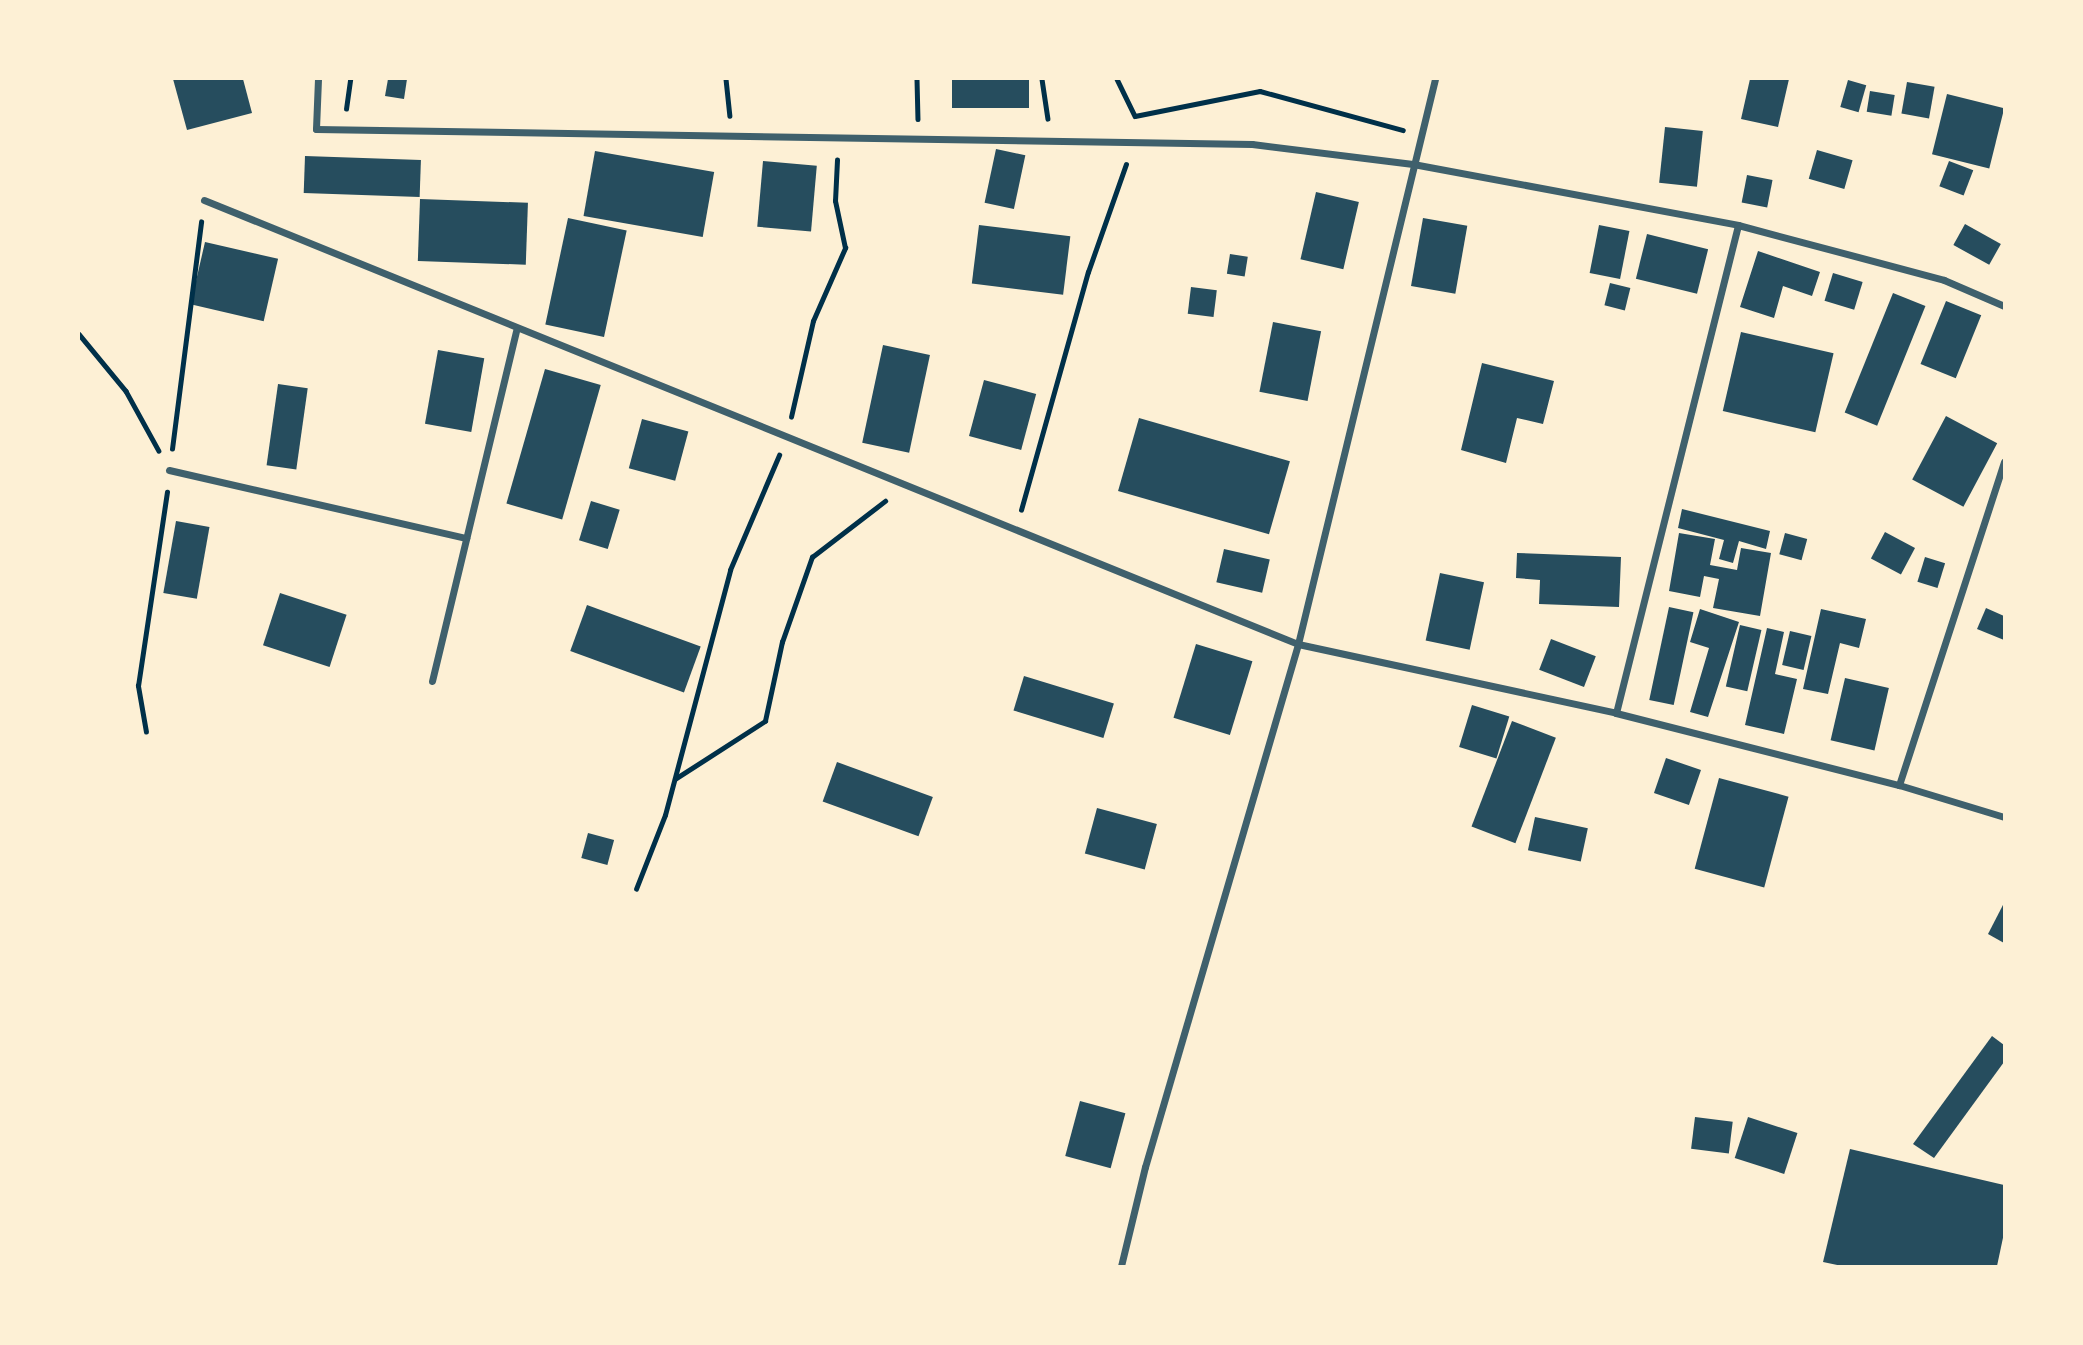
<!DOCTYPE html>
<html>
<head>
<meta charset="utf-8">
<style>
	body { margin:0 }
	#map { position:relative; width:2083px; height:1345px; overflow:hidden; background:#fdf0d5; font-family:Montserrat,sans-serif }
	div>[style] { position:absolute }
	.building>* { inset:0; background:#264d5e; transform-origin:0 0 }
	.path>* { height:4.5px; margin:-2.25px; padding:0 2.25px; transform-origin:2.25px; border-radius:2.25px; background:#003049 }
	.minor>* { height:7px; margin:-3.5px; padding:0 3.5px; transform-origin:3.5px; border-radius:3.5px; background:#3f606c }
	span { translate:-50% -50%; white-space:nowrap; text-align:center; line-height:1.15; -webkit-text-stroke:7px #fdf0d5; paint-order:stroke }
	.frame { position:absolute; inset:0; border:80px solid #fdf0d5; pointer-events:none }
</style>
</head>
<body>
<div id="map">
	<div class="building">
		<div style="clip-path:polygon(173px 79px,243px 79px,252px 113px,187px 130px)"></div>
		<div style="clip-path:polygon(388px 79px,407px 79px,404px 99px,385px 96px)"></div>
		<div style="left:952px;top:79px;width:77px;height:29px"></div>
		<div style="clip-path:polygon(1750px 79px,1789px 79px,1778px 127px,1741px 119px)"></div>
		<div style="left:1848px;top:80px;width:19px;height:28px;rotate:16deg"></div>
		<div style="left:1907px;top:82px;width:28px;height:32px;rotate:10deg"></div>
		<div style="left:1870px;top:91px;width:25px;height:21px;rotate:9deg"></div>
		<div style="left:1947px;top:94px;width:59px;height:62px;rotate:14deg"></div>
		<div style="left:1665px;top:127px;width:38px;height:56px;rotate:6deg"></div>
		<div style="left:996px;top:149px;width:30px;height:55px;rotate:12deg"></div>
		<div style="left:1817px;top:150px;width:37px;height:30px;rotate:16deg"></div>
		<div style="left:595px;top:151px;width:121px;height:66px;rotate:10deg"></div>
		<div style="left:305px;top:156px;width:116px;height:37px;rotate:2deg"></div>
		<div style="left:763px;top:161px;width:54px;height:66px;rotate:5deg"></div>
		<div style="left:1949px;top:161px;width:26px;height:27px;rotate:21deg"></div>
		<div style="left:1747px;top:175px;width:26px;height:28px;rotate:11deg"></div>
		<div style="left:1316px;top:192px;width:44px;height:69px;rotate:13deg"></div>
		<div style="left:420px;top:199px;width:108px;height:62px;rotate:2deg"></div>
		<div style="left:568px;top:218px;width:60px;height:109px;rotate:12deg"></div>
		<div style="left:1423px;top:218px;width:45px;height:69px;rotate:10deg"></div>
		<div style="left:1965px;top:224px;width:41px;height:24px;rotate:29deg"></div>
		<div style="left:979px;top:225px;width:92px;height:59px;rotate:7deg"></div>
		<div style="left:1599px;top:225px;width:31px;height:49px;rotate:11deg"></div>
		<div style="left:1647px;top:234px;width:63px;height:46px;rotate:14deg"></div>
		<div style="left:205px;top:242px;width:75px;height:64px;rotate:13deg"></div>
		<div style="clip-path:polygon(1758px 251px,1820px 272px,1812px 296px,1783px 286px,1774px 318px,1740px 307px)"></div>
		<div style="left:1230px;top:254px;width:18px;height:20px;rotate:9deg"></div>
		<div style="left:1833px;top:273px;width:31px;height:29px;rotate:17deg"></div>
		<div style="left:1610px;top:283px;width:21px;height:23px;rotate:14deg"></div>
		<div style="left:1191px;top:287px;width:26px;height:27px;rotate:7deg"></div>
		<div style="left:1893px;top:293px;width:35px;height:129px;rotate:22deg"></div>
		<div style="left:1946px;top:301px;width:38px;height:68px;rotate:22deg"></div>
		<div style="left:1273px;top:322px;width:49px;height:71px;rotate:11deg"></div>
		<div style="left:1741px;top:332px;width:95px;height:81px;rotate:13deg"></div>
		<div style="left:883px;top:345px;width:48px;height:100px;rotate:12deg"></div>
		<div style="left:438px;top:350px;width:47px;height:75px;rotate:10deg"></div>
		<div style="clip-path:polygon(1482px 363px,1554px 381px,1543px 424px,1517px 418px,1506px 463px,1461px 450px)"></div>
		<div style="left:545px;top:369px;width:58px;height:140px;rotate:16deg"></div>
		<div style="left:984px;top:380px;width:54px;height:58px;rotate:15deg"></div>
		<div style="left:278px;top:384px;width:30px;height:82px;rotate:8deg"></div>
		<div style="left:1946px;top:416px;width:58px;height:72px;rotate:28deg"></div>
		<div style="left:1139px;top:418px;width:157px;height:76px;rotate:16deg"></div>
		<div style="left:642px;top:419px;width:48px;height:51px;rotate:15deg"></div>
		<div style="left:591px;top:501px;width:30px;height:41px;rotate:17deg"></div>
		<div style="clip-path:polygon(1682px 509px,1770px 531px,1766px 549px,1739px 541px,1733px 563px,1719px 559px,1724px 540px,1678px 528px)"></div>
		<div style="left:176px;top:521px;width:34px;height:73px;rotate:10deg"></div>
		<div style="left:1885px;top:532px;width:34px;height:30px;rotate:28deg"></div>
		<div style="clip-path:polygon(1679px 533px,1715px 539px,1710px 565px,1737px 570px,1741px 548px,1771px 553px,1760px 616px,1713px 608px,1719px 579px,1704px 576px,1700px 597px,1669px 591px)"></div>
		<div style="left:1785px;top:533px;width:23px;height:22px;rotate:15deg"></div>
		<div style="left:1224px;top:549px;width:47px;height:34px;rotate:13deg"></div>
		<div style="clip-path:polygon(1517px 553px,1621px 557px,1619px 607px,1539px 604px,1540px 580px,1516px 578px)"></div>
		<div style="left:1925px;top:557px;width:21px;height:26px;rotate:17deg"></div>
		<div style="left:1440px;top:573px;width:45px;height:69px;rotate:12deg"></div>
		<div style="left:280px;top:593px;width:70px;height:55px;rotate:18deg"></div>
		<div style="left:587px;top:605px;width:121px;height:49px;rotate:20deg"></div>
		<div style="left:1669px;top:607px;width:25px;height:95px;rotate:12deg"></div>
		<div style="clip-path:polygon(1986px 608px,2004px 616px,2004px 640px,1977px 629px)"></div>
		<div style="clip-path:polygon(1700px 609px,1739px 622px,1708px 717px,1690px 712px,1709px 648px,1690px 642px)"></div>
		<div style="clip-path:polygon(1821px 609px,1866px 619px,1859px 648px,1840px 643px,1828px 694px,1803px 689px)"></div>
		<div style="left:1740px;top:625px;width:22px;height:63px;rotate:13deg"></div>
		<div style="clip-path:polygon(1767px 628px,1784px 632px,1775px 674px,1797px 679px,1784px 734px,1745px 725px)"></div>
		<div style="left:1790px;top:631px;width:22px;height:35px;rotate:13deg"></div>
		<div style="left:1551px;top:639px;width:48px;height:33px;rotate:21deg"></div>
		<div style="left:1196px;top:644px;width:59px;height:77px;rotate:17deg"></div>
		<div style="left:1024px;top:676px;width:94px;height:36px;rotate:17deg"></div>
		<div style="left:1845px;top:678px;width:45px;height:64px;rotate:13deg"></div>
		<div style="left:1472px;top:705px;width:39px;height:44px;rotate:17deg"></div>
		<div style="left:1512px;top:721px;width:47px;height:113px;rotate:21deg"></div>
		<div style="left:1666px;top:758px;width:37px;height:37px;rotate:19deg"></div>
		<div style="left:837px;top:762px;width:102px;height:42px;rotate:20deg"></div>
		<div style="left:1719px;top:778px;width:72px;height:94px;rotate:15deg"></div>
		<div style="left:1097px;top:808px;width:62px;height:47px;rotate:15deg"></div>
		<div style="left:1535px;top:817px;width:54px;height:34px;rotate:12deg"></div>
		<div style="left:588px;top:833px;width:27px;height:26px;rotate:15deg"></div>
		<div style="clip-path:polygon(2004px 903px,2004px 943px,1988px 934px)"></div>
		<div style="clip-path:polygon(1992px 1036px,2004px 1045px,2004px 1062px,1934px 1158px,1913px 1144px)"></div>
		<div style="left:1080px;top:1101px;width:47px;height:57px;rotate:15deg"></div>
		<div style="left:1695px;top:1117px;width:38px;height:32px;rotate:7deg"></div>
		<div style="left:1748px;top:1117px;width:52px;height:43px;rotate:18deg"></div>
		<div style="clip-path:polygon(1850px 1149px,2004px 1185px,2004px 1233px,1997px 1266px,1842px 1266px,1823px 1262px)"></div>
	</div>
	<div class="path">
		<div style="left:726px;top:79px;width:37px;rotate:84deg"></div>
		<div style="left:917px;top:79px;width:40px;rotate:88.6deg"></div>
		<div style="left:1042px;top:79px;width:40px;rotate:81.5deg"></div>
		<div style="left:1117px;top:79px;width:41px;rotate:64.1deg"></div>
		<div style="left:1135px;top:116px;width:127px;rotate:-11.3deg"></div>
		<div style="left:1260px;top:91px;width:148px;rotate:15.3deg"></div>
		<div style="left:346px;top:109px;width:30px;rotate:-82deg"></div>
		<div style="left:79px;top:334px;width:74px;rotate:50.5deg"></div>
		<div style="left:126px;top:391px;width:68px;rotate:61.2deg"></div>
		<div style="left:791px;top:417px;width:98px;rotate:-77.1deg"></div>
		<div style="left:813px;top:321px;width:80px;rotate:-66.3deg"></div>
		<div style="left:845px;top:248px;width:48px;rotate:-102deg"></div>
		<div style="left:835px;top:201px;width:41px;rotate:-87.2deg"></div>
		<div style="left:172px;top:449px;width:229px;rotate:-82.7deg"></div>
		<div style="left:1021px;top:510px;width:247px;rotate:-74.3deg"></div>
		<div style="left:1088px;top:272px;width:114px;rotate:-70.6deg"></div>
		<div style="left:146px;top:732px;width:47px;rotate:-99.9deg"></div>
		<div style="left:138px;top:686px;width:196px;rotate:-81.5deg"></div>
		<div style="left:675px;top:779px;width:107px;rotate:-32.8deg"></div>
		<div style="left:765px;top:721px;width:81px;rotate:-77.9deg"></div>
		<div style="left:782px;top:642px;width:90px;rotate:-70.6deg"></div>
		<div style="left:812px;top:557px;width:92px;rotate:-37.5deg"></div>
		<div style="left:636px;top:889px;width:79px;rotate:-68.6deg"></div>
		<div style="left:665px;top:815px;width:253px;rotate:-75.1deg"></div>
		<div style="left:730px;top:570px;width:125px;rotate:-66.9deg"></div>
	</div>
	<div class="minor">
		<div style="left:318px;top:79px;width:50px;rotate:92.3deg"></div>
		<div style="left:316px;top:129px;width:936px;rotate:0.92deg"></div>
		<div style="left:1252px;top:144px;width:162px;rotate:7.1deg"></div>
		<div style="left:1413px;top:164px;width:331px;rotate:10.6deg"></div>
		<div style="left:1738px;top:225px;width:213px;rotate:14.9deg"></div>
		<div style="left:1944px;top:280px;width:65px;rotate:23.4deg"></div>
		<div style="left:204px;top:200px;width:1181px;rotate:22.09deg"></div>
		<div style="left:1298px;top:644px;width:325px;rotate:12.2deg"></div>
		<div style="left:1616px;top:713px;width:292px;rotate:14.3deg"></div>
		<div style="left:1899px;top:785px;width:110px;rotate:16.9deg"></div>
		<div style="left:169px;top:470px;width:305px;rotate:12.9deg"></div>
		<div style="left:432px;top:681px;width:361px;rotate:-76.5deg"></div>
		<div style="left:1616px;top:713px;width:503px;rotate:-75.96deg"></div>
		<div style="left:1899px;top:785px;width:340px;rotate:-72deg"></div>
		<div style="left:1121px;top:1266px;width:102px;rotate:-76.4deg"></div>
		<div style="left:1145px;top:1167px;width:545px;rotate:-73.69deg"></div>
		<div style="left:1298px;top:644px;width:581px;rotate:-76.37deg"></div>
	</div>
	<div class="frame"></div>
</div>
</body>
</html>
